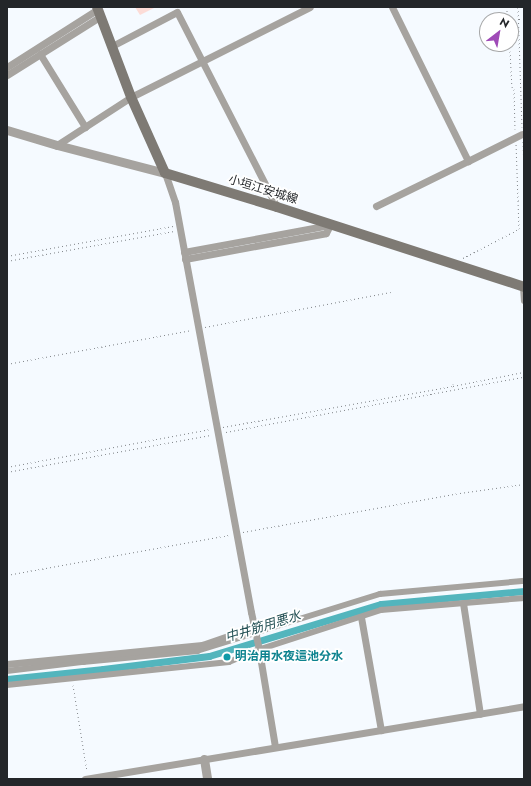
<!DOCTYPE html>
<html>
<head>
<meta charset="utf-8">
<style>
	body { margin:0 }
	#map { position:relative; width:531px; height:786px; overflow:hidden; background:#f5faff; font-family:Jost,"Noto Sans JP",sans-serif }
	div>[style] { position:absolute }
	.canal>* { height:7px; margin:-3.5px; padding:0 3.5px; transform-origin:3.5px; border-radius:3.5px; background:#53b5bd }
	.building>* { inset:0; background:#fcdcd7 }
	.path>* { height:1px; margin-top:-0.5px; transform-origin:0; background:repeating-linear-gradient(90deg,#83878b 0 1px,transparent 0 4px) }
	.pedestrian>* { height:5.5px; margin:-2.75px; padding:0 2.75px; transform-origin:2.75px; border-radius:2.75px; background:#a6a39f }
	.minor>* { height:7px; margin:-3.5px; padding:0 3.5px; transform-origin:3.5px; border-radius:3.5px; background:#a6a39f }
	.tertiary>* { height:9px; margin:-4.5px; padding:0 4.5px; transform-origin:4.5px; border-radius:4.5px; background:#a6a39f }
	.secondary>* { height:10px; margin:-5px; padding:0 5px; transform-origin:5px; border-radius:5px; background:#7e7a74 }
	.dots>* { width:11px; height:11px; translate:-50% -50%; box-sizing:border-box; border:2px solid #fff; border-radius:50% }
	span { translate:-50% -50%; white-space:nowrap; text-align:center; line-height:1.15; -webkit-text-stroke:3.5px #fff; paint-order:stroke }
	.street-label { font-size:12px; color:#232629 }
	.culture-label { font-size:12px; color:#0d838f; font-weight:700 }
	.left { translate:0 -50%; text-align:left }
	.water-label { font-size:13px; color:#255155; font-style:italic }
	.frame { position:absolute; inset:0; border:8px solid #232629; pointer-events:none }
	.north { position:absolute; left:479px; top:12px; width:40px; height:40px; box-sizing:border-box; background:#fff; border:1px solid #a7a8a9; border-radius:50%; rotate:31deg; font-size:11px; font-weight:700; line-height:16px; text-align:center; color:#232629 }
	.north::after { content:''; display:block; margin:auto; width:14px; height:18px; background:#9f4ab7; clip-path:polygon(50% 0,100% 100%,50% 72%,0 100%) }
</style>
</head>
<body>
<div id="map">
	<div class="canal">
		<div style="left:7px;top:679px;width:97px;rotate:-5.9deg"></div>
		<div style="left:103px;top:669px;width:107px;rotate:-7deg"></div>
		<div style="left:209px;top:656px;width:180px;rotate:-16.8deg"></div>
		<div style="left:381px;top:604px;width:144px;rotate:-5.2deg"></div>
	</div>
	<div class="building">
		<div style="clip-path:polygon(135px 7px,156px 7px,140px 15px)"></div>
	</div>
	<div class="path">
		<div style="left:507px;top:7px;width:13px;rotate:90deg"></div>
		<div style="left:518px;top:7px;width:120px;rotate:88.1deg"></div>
		<div style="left:519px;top:19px;width:5px"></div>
		<div style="left:508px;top:44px;width:7px;rotate:74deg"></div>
		<div style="left:510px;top:51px;width:36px;rotate:87deg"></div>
		<div style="left:512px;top:87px;width:3px;rotate:45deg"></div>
		<div style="left:514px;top:89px;width:40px;rotate:88.6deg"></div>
		<div style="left:523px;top:141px;width:33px;rotate:88deg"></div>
		<div style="left:7px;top:256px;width:169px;rotate:-10.2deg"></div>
		<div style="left:463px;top:258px;width:63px;rotate:-27.4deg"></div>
		<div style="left:519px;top:229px;width:85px;rotate:-92deg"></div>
		<div style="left:7px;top:261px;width:170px;rotate:-10.2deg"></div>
		<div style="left:205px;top:327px;width:189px;rotate:-10.7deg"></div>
		<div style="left:7px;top:364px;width:188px;rotate:-10.4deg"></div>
		<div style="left:453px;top:384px;width:2px;rotate:90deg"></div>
		<div style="left:453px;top:386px;width:72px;rotate:-11.2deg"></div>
		<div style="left:223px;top:427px;width:234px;rotate:-10.1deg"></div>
		<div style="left:226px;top:432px;width:303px;rotate:-10.5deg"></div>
		<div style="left:7px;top:467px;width:207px;rotate:-10.6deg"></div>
		<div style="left:7px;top:472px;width:207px;rotate:-10.3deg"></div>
		<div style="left:243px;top:532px;width:220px;rotate:-10.2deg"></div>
		<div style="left:460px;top:493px;width:65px;rotate:-8deg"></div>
		<div style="left:7px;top:575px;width:227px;rotate:-10.2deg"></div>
		<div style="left:73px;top:685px;width:87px;rotate:80.8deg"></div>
	</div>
	<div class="pedestrian">
		<div style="left:7px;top:671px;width:77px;rotate:-6.8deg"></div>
		<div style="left:83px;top:662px;width:115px;rotate:-5.5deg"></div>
		<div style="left:197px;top:651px;width:192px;rotate:-17.3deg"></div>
		<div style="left:380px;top:594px;width:145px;rotate:-5.2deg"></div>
		<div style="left:7px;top:685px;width:223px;rotate:-5.9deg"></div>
		<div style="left:229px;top:662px;width:28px;rotate:-23deg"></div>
		<div style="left:255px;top:651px;width:133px;rotate:-18deg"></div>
		<div style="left:381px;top:610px;width:144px;rotate:-4.8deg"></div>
	</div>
	<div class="minor">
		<div style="left:392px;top:7px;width:172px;rotate:63.7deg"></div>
		<div style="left:468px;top:161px;width:60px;rotate:-26.6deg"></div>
		<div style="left:112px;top:46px;width:73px;rotate:-27.6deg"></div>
		<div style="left:177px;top:12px;width:219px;rotate:62.9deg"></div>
		<div style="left:40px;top:54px;width:86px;rotate:58.3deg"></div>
		<div style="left:7px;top:67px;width:108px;rotate:-32.5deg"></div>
		<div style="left:7px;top:75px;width:111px;rotate:-32.1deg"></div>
		<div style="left:57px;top:145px;width:88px;rotate:-33deg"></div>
		<div style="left:131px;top:97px;width:200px;rotate:-26.7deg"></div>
		<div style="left:165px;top:173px;width:31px;rotate:71deg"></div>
		<div style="left:175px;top:202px;width:417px;rotate:79.5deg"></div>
		<div style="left:251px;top:612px;width:39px;rotate:78deg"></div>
		<div style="left:259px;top:650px;width:98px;rotate:80.6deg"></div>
		<div style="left:376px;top:206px;width:102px;rotate:-26.1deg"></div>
		<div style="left:184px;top:252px;width:148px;rotate:-10.5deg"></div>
		<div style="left:185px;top:259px;width:143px;rotate:-10.4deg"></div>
		<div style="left:326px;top:233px;width:9px;rotate:-63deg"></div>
		<div style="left:523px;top:287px;width:13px;rotate:86deg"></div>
		<div style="left:463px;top:603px;width:112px;rotate:81.3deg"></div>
		<div style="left:361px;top:617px;width:115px;rotate:80deg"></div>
		<div style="left:7px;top:664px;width:196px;rotate:-5.6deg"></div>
		<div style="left:202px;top:645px;width:55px;rotate:-19.1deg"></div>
		<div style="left:85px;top:779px;width:445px;rotate:-9.4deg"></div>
	</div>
	<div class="tertiary">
		<div style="left:7px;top:130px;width:52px;rotate:16.7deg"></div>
		<div style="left:57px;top:145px;width:112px;rotate:14.5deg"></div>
		<div style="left:204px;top:759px;width:20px;rotate:81deg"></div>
	</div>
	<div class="secondary">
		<div style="left:97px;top:7px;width:96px;rotate:69.3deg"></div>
		<div style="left:131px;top:97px;width:83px;rotate:65.9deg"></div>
		<div style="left:165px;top:173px;width:117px;rotate:16.9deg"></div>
		<div style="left:277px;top:207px;width:260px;rotate:17.9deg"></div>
	</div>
	<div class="dots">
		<div style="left:227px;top:657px;background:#0f9aa8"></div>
	</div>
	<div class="street-label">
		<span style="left:263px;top:190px;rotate:17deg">小垣江安城線</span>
	</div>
	<div class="culture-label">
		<span class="left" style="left:235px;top:657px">明治用水夜這池分水</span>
	</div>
	<div class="water-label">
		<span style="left:263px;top:627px;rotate:-17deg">中井筋用悪水</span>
	</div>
	<div class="frame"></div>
	<div class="north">N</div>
</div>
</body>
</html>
